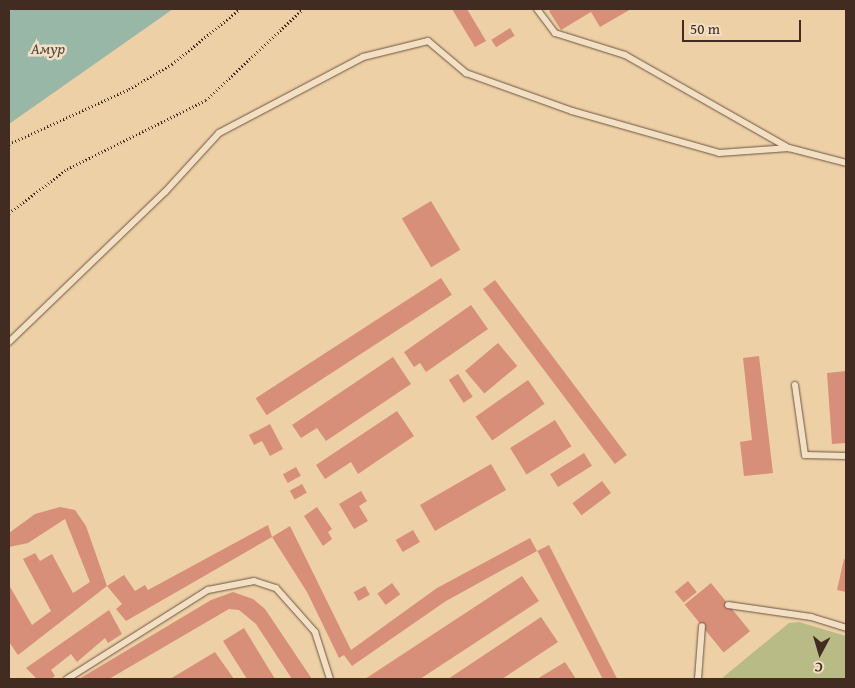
<!DOCTYPE html>
<html>
<head>
<meta charset="utf-8">
<style>
	body { margin:0 }
	#map { position:relative; width:855px; height:688px; overflow:hidden; background:#edd0a5; font-family:"Gentium Book Plus",serif }
	div>[style] { position:absolute }
	.green>* { inset:0; background:#b8bb86 }
	.water>* { inset:0; background:#99b7a6 }
	.building>* { inset:0; background:#d88f79; transform-origin:0 0 }
	.path>* { height:3px; margin-top:-1.5px; transform-origin:0; background:repeating-linear-gradient(90deg,#422b21 0 1px,transparent 0 3.5px) }
	.roads { filter:drop-shadow(0 0 1px #6d5442) drop-shadow(0 0 1px #6d5442) }
	.service>* { height:6px; margin:-3px; padding:0 3px; transform-origin:3px; border-radius:3px; background:#f3e0c4 }
	span { translate:-50% -50%; white-space:nowrap; text-align:center; line-height:1.15; -webkit-text-stroke:5px #f3e0c4; paint-order:stroke }
	.water-label { font-size:16px; color:#53473c; font-style:italic }
	.frame { position:absolute; inset:0; border:10px solid #422b21; pointer-events:none }
	.north { position:absolute; left:795px; top:628px; width:50px; height:50px; -webkit-text-stroke:4px #f3e0c4; paint-order:stroke; rotate:186deg; font-size:14px; font-weight:700; line-height:20px; text-align:center; color:#422b21 }
	.north::after { content:''; display:block; margin:auto; width:18px; height:22px; background:#422b21; clip-path:polygon(50% 0,100% 100%,50% 72%,0 100%) }
	.scale { position:absolute; left:682px; top:20px; width:119px; height:22px; box-sizing:border-box; border:2px solid #422b21; border-top:0; padding-left:6px; font-size:15px; line-height:18px; white-space:nowrap; color:#422b21; -webkit-text-stroke:4px #f3e0c4; paint-order:stroke }
</style>
</head>
<body>
<div id="map">
	<div class="green">
		<div style="clip-path:polygon(799px 622px,846px 636px,846px 679px,721px 679px,789px 623px)"></div>
	</div>
	<div class="water">
		<div style="clip-path:polygon(9px 9px,173px 9px,9px 124px)"></div>
	</div>
	<div class="building">
		<div style="clip-path:polygon(452px 9px,467px 9px,486px 41px,475px 47px)"></div>
		<div style="clip-path:polygon(552px 9px,631px 9px,600px 27px,591px 12px,561px 30px,549px 11px)"></div>
		<div style="left:510px;top:28px;width:9px;height:22px;rotate:58deg"></div>
		<div style="left:431px;top:201px;width:57px;height:34px;rotate:59deg"></div>
		<div style="left:441px;top:278px;width:20px;height:221px;rotate:57deg"></div>
		<div style="left:495px;top:280px;width:219px;height:15px;rotate:53deg"></div>
		<div style="clip-path:polygon(471px 305px,488px 329px,426px 372px,420px 363px,414px 367px,404px 352px)"></div>
		<div style="left:498px;top:343px;width:30px;height:43px;rotate:50deg"></div>
		<div style="clip-path:polygon(759px 356px,773px 473px,744px 476px,740px 442px,752px 440px,743px 358px)"></div>
		<div style="clip-path:polygon(393px 357px,411px 384px,326px 441px,317px 428px,301px 438px,292px 425px)"></div>
		<div style="clip-path:polygon(846px 371px,846px 443px,832px 444px,827px 373px)"></div>
		<div style="left:458px;top:374px;width:27px;height:11px;rotate:57deg"></div>
		<div style="left:528px;top:380px;width:29px;height:64px;rotate:55deg"></div>
		<div style="clip-path:polygon(397px 411px,414px 436px,358px 474px,351px 462px,325px 479px,316px 465px)"></div>
		<div style="left:555px;top:420px;width:31px;height:53px;rotate:58deg"></div>
		<div style="clip-path:polygon(270px 424px,283px 449px,270px 456px,262px 441px,254px 445px,249px 435px)"></div>
		<div style="left:584px;top:453px;width:15px;height:40px;rotate:58deg"></div>
		<div style="left:491px;top:464px;width:30px;height:82px;rotate:60deg"></div>
		<div style="left:296px;top:467px;width:10px;height:15px;rotate:61deg"></div>
		<div style="left:602px;top:481px;width:15px;height:37px;rotate:53deg"></div>
		<div style="left:302px;top:484px;width:10px;height:14px;rotate:61deg"></div>
		<div style="clip-path:polygon(361px 491px,367px 501px,359px 506px,368px 521px,354px 529px,339px 504px)"></div>
		<div style="clip-path:polygon(60px 507px,75px 510px,86px 526px,107px 586px,18px 655px,9px 642px,9px 585px,32px 625px,51px 611px,23px 559px,35px 553px,40px 561px,52px 554px,73px 593px,90px 582px,65px 519px,28px 543px,9px 547px,9px 533px,35px 514px)"></div>
		<div style="clip-path:polygon(317px 507px,332px 529px,328px 532px,332px 539px,323px 546px,304px 516px)"></div>
		<div style="clip-path:polygon(268px 525px,272px 537px,126px 621px,116px 609px,122px 604px,107px 586px,124px 575px,135px 591px,145px 585px,148px 590px)"></div>
		<div style="clip-path:polygon(290px 526px,351px 650px,437px 588px,530px 538px,537px 551px,446px 601px,352px 666px,344px 655px,339px 658px,307px 592px,272px 537px)"></div>
		<div style="left:413px;top:530px;width:14px;height:20px;rotate:60deg"></div>
		<div style="left:549px;top:545px;width:150px;height:13px;rotate:63deg"></div>
		<div style="clip-path:polygon(844px 559px,846px 560px,846px 592px,837px 590px)"></div>
		<div style="clip-path:polygon(522px 576px,539px 601px,420px 679px,365px 679px)"></div>
		<div style="left:688px;top:581px;width:14px;height:17px;rotate:51deg"></div>
		<div style="left:392px;top:583px;width:14px;height:18px;rotate:54deg"></div>
		<div style="left:711px;top:583px;width:62px;height:34px;rotate:51deg"></div>
		<div style="left:365px;top:586px;width:10px;height:13px;rotate:61deg"></div>
		<div style="clip-path:polygon(233px 592px,253px 599px,265px 609px,312px 679px,292px 679px,256px 624px,239px 610px,229px 609px,109px 679px,79px 679px,211px 600px)"></div>
		<div style="clip-path:polygon(109px 610px,122px 634px,108px 643px,105px 638px,77px 662px,71px 654px,51px 670px,55px 676px,51px 679px,37px 679px,26px 668px)"></div>
		<div style="clip-path:polygon(541px 617px,558px 642px,502px 679px,448px 679px)"></div>
		<div style="clip-path:polygon(244px 628px,275px 679px,247px 679px,223px 641px)"></div>
		<div style="clip-path:polygon(215px 652px,234px 679px,170px 679px)"></div>
		<div style="clip-path:polygon(565px 662px,576px 679px,537px 679px)"></div>
	</div>
	<div class="path">
		<div style="left:9px;top:144px;width:132px;rotate:-24.6deg"></div>
		<div style="left:129px;top:89px;width:50px;rotate:-30.2deg"></div>
		<div style="left:172px;top:64px;width:87px;rotate:-39deg"></div>
		<div style="left:9px;top:213px;width:73px;rotate:-37.2deg"></div>
		<div style="left:67px;top:169px;width:155px;rotate:-26.4deg"></div>
		<div style="left:206px;top:100px;width:133px;rotate:-43.2deg"></div>
	</div>
	<div class="roads">
		<div class="service">
			<div style="left:537px;top:9px;width:30px;rotate:53deg"></div>
			<div style="left:555px;top:33px;width:73px;rotate:17.4deg"></div>
			<div style="left:625px;top:55px;width:189px;rotate:29.6deg"></div>
			<div style="left:789px;top:148px;width:59px;rotate:14.7deg"></div>
			<div style="left:9px;top:342px;width:216px;rotate:-43.9deg"></div>
			<div style="left:165px;top:192px;width:80px;rotate:-47.5deg"></div>
			<div style="left:219px;top:133px;width:163px;rotate:-27.8deg"></div>
			<div style="left:363px;top:57px;width:67px;rotate:-13.8deg"></div>
			<div style="left:428px;top:41px;width:50px;rotate:40.1deg"></div>
			<div style="left:466px;top:73px;width:113px;rotate:19.7deg"></div>
			<div style="left:572px;top:111px;width:153px;rotate:15.9deg"></div>
			<div style="left:719px;top:153px;width:70px;rotate:-4.1deg"></div>
			<div style="left:795px;top:385px;width:71px;rotate:81.9deg"></div>
			<div style="left:805px;top:455px;width:41px;rotate:1.4deg"></div>
			<div style="left:728px;top:605px;width:84px;rotate:8.2deg"></div>
			<div style="left:811px;top:617px;width:37px;rotate:17deg"></div>
			<div style="left:67px;top:679px;width:167px;rotate:-32.3deg"></div>
			<div style="left:208px;top:590px;width:47px;rotate:-11.1deg"></div>
			<div style="left:254px;top:581px;width:23px;rotate:18deg"></div>
			<div style="left:276px;top:588px;width:59px;rotate:48.4deg"></div>
			<div style="left:315px;top:632px;width:49px;rotate:72.3deg"></div>
			<div style="left:698px;top:679px;width:53px;rotate:-85.7deg"></div>
		</div>
	</div>
	<div class="water-label">
		<span style="left:48px;top:48px">Амур</span>
	</div>
	<div class="frame"></div>
	<div class="north">С</div>
	<div class="scale">50 m</div>
</div>
</body>
</html>
